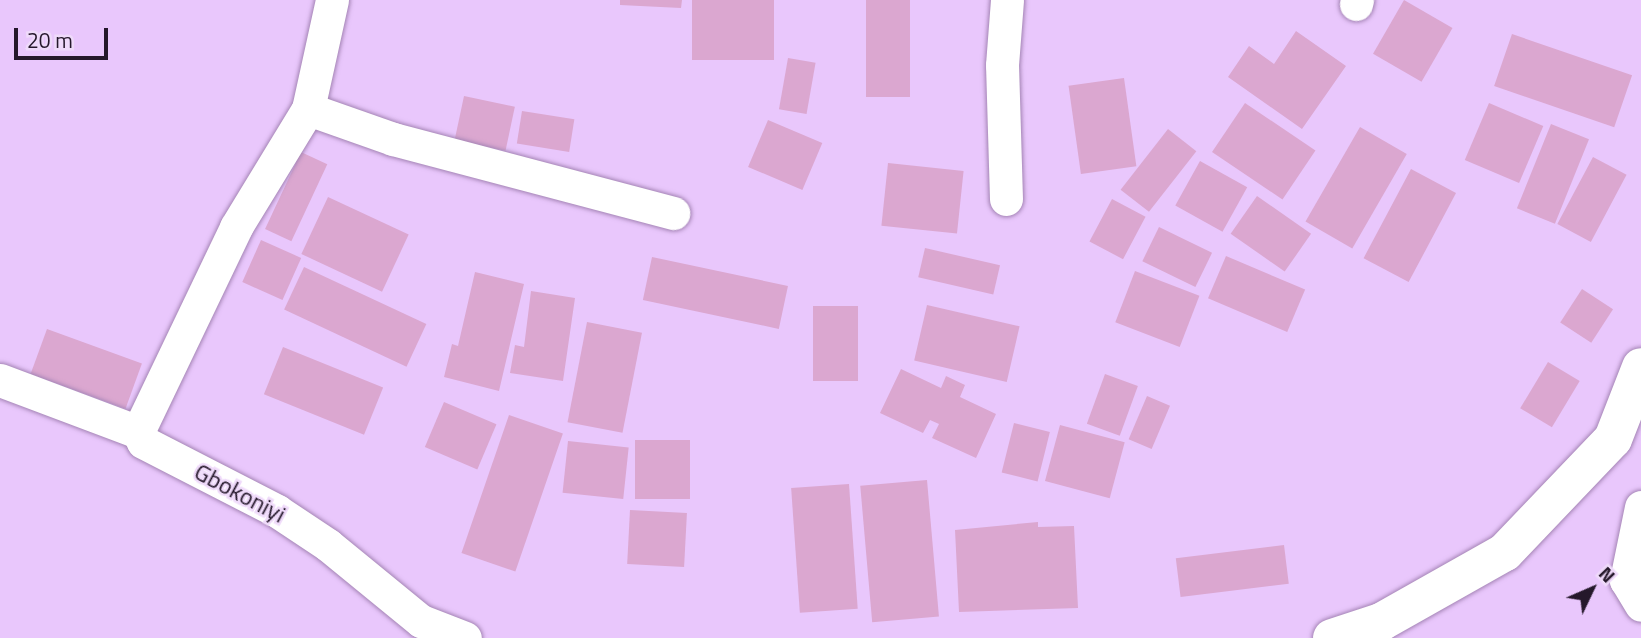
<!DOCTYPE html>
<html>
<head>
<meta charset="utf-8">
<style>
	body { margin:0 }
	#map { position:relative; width:1641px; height:638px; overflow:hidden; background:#e9c7fc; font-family:"Titillium Web",sans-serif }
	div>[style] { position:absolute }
	.building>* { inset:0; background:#dba7d0; transform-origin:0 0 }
	.roads { filter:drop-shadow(0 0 2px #a484b5) drop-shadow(0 0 2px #a484b5) }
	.minor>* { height:33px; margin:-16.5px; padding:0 16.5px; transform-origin:16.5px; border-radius:16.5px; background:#fff }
	.secondary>* { height:38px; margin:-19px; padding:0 19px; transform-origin:19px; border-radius:19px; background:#fff }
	span { translate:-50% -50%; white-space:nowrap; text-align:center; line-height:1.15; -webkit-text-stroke:5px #efdafa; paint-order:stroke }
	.street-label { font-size:24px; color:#25182b }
	.north { position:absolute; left:1557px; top:554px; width:70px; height:70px; -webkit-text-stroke:5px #efdafa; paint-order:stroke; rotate:46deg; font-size:19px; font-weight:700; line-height:28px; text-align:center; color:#25182b }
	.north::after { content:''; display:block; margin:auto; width:24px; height:32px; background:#25182b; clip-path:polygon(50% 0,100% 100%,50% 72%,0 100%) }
	.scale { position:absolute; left:14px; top:28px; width:94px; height:32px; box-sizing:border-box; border:4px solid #25182b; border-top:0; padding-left:9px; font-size:21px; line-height:24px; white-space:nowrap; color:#25182b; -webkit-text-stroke:5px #efdafa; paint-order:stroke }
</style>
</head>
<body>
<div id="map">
	<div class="building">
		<div style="clip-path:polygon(620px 0,682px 0,681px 8px,620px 5px)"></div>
		<div style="left:692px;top:0;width:82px;height:60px"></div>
		<div style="left:866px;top:0;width:44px;height:97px"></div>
		<div style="left:1404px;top:0;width:56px;height:62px;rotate:30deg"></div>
		<div style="clip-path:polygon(1296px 31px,1346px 66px,1302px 129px,1228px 77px,1249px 46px,1274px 64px)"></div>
		<div style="left:1512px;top:34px;width:127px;height:55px;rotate:19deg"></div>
		<div style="left:788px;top:58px;width:28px;height:52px;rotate:10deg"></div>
		<div style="left:1124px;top:78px;width:89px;height:56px;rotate:82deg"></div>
		<div style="left:464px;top:96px;width:52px;height:45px;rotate:12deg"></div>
		<div style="left:1245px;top:103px;width:85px;height:59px;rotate:34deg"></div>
		<div style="left:1489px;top:103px;width:59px;height:62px;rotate:23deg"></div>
		<div style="left:522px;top:111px;width:53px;height:33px;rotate:9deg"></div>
		<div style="left:768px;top:120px;width:59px;height:51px;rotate:23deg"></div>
		<div style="left:1551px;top:124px;width:41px;height:91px;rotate:22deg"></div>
		<div style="left:1360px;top:127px;width:54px;height:109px;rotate:30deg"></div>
		<div style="left:1168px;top:129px;width:36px;height:77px;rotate:38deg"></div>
		<div style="left:301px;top:152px;width:29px;height:85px;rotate:25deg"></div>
		<div style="left:1593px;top:157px;width:38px;height:76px;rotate:28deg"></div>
		<div style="left:1200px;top:161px;width:54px;height:51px;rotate:29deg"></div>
		<div style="left:888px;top:163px;width:76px;height:63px;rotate:6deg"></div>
		<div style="left:1411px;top:169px;width:51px;height:101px;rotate:28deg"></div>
		<div style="left:1257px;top:196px;width:66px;height:46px;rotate:35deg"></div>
		<div style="left:328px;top:197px;width:89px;height:63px;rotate:25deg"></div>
		<div style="left:1112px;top:199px;width:38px;height:48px;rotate:28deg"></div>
		<div style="left:1159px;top:227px;width:59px;height:38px;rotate:26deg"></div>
		<div style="left:261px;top:240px;width:44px;height:46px;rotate:24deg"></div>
		<div style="left:925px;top:248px;width:77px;height:30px;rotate:13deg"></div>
		<div style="left:1226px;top:256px;width:86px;height:46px;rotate:23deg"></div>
		<div style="left:652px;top:257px;width:139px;height:44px;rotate:12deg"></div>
		<div style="left:304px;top:267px;width:135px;height:47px;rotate:25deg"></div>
		<div style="left:1135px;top:271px;width:69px;height:55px;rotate:21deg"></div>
		<div style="clip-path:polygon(475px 272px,524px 284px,499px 391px,444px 377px,452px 344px,458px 346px)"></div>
		<div style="left:1582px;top:289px;width:37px;height:40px;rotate:33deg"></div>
		<div style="clip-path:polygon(531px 291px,575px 298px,563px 381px,510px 373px,515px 345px,524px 347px)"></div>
		<div style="left:927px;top:305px;width:95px;height:57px;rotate:13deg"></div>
		<div style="left:813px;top:306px;width:45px;height:75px"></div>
		<div style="left:587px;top:322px;width:56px;height:102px;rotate:11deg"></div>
		<div style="left:47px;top:329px;width:101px;height:48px;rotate:20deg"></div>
		<div style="left:283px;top:347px;width:108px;height:51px;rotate:22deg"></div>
		<div style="left:1548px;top:362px;width:37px;height:54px;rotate:31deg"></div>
		<div style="clip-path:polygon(901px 369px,941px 388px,946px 376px,965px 385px,960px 397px,996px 414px,976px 458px,932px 438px,939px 424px,930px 420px,923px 433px,880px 413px)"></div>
		<div style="left:1105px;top:374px;width:35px;height:53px;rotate:20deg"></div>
		<div style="left:1147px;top:396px;width:25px;height:47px;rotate:23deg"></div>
		<div style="left:444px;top:402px;width:57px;height:49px;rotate:23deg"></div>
		<div style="left:509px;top:415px;width:57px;height:146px;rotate:19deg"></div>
		<div style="left:1014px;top:423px;width:37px;height:51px;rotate:14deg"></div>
		<div style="left:1060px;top:425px;width:67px;height:58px;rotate:15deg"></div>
		<div style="left:635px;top:440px;width:55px;height:59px"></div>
		<div style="left:568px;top:441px;width:61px;height:52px;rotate:6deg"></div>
		<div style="left:927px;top:480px;width:137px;height:67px;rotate:85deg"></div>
		<div style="left:849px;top:484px;width:125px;height:58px;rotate:86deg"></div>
		<div style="left:630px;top:510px;width:57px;height:54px;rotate:3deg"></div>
		<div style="clip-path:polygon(1038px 522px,1038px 527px,1074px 526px,1078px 608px,959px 612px,955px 530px)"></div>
		<div style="left:1284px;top:545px;width:39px;height:109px;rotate:83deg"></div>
	</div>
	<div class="roads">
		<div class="minor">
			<div style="left:1356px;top:4px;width:4px;rotate:-76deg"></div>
			<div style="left:308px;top:109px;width:90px;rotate:19.4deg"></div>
			<div style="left:393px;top:139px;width:290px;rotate:14.8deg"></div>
			<div style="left:1006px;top:199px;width:134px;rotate:-91.7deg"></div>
			<div style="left:1002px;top:65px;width:65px;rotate:-85.6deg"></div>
			<div style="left:0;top:380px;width:147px;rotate:20.6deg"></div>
			<div style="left:138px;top:432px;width:11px;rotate:63deg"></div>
			<div style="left:143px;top:442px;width:151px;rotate:27.2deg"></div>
			<div style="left:277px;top:511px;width:61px;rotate:33.7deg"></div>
			<div style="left:328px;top:545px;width:120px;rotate:39.3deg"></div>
			<div style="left:421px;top:621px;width:47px;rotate:21.1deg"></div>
			<div style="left:138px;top:432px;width:227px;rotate:-64.4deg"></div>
			<div style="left:236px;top:227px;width:138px;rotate:-58.6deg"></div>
			<div style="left:308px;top:109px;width:112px;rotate:-77.6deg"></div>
			<div style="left:1641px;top:507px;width:75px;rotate:101.6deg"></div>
			<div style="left:1626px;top:580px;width:29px;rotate:59deg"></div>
		</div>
		<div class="secondary">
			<div style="left:1332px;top:638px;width:52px;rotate:-18.1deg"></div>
			<div style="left:1381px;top:622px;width:142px;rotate:-29.4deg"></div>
			<div style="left:1505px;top:552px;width:156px;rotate:-46.3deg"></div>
			<div style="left:1613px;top:439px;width:77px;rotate:-68.7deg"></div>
		</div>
	</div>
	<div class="street-label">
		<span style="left:240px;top:493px;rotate:28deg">Gbokoniyi</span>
	</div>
	<div class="north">N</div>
	<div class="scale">20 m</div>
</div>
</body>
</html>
